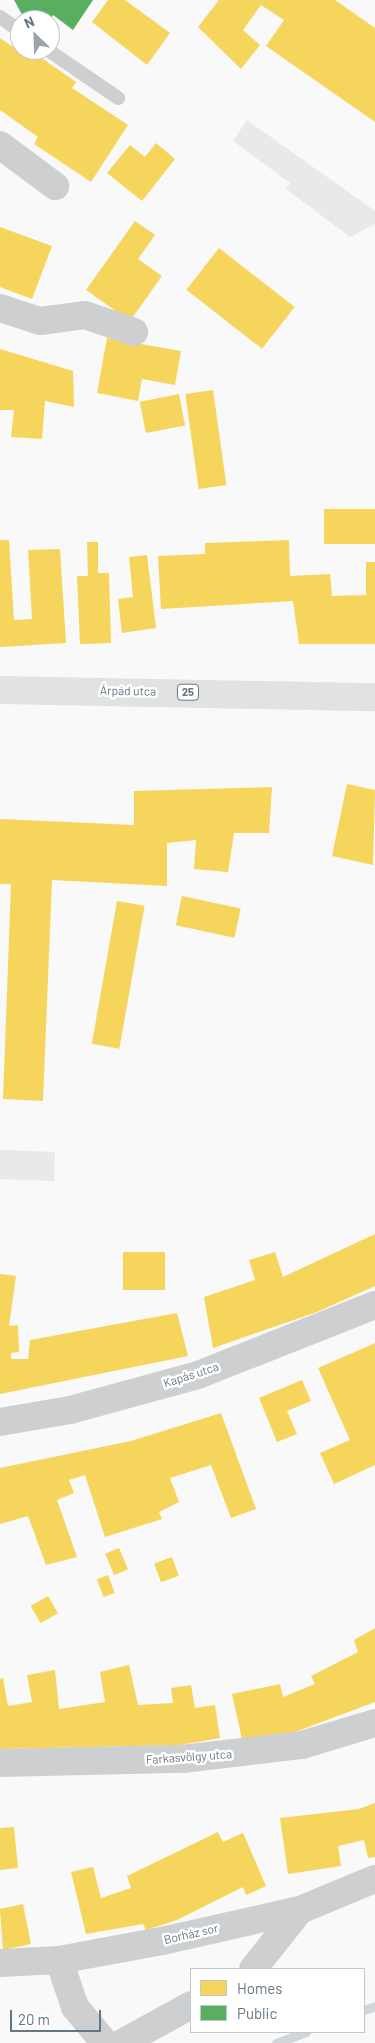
<!DOCTYPE html>
<html>
<head>
<meta charset="utf-8">
<style>
	body { margin:0 }
	#map { position:relative; width:375px; height:2043px; overflow:hidden; background:#f9f9f9; font-family:Barlow,sans-serif }
	div>[style] { position:absolute }
	.built>* { inset:0; background:#e8e9e9; transform-origin:0 0 }
	.homes>* { inset:0; background:#f6d55c; transform-origin:0 0 }
	.public>* { inset:0; background:#5aae61 }
	.stream>* { height:9px; margin:-4.5px; padding:0 4.5px; transform-origin:4.5px; border-radius:4.5px; background:#ced6d9 }
	.service>* { height:14px; margin:-7px; padding:0 7px; transform-origin:7px; border-radius:7px; background:#cecfd0 }
	.minor>* { height:28px; margin:-14px; padding:0 14px; transform-origin:14px; border-radius:14px; background:#cecfd0 }
	.primary>* { height:28px; margin:-14px; padding:0 14px; transform-origin:14px; border-radius:14px; background:#e1e2e2 }
	span { translate:-50% -50%; white-space:nowrap; text-align:center; line-height:1.15; -webkit-text-stroke:5px #fff; paint-order:stroke }
	.shield-label span { padding:1px 4px; background:#fff; border:1px solid; border-radius:4px; -webkit-text-stroke-width:0 }
	.shield-label { font-size:11px; color:#657683; font-weight:700 }
	.street-label { font-size:12px; color:#657683 }
	.legend { position:absolute; left:190px; top:1968px; width:175px; height:65px; box-sizing:border-box; background:#fff; border:1px solid #c1c8cd; margin:0; padding:6px 9px; list-style:none; font-size:15px; color:#657683 }
	.legend li { display:flex; align-items:center; gap:10px; height:25px }
	.legend b { width:25px; border:1px solid #c1c8cd }
	.north { position:absolute; left:10px; top:10px; width:50px; height:50px; box-sizing:border-box; background:#fff; border:1px solid #c1c8cd; border-radius:50%; rotate:336deg; font-size:14px; font-weight:700; line-height:20px; text-align:center; color:#657683 }
	.north::after { content:''; display:block; margin:auto; width:18px; height:22px; background:#99a4ac; clip-path:polygon(50% 0,100% 100%,50% 72%,0 100%) }
	.scale { position:absolute; left:10px; top:2010px; width:91px; height:22px; box-sizing:border-box; border:2px solid #657683; border-top:0; padding-left:6px; font-size:15px; line-height:18px; white-space:nowrap; color:#657683; -webkit-text-stroke:4px #fff; paint-order:stroke }
</style>
</head>
<body>
<div id="map">
	<div class="built">
		<div style="clip-path:polygon(247px 120px,375px 211px,375px 224px,350px 237px,286px 189px,290px 183px,233px 141px)"></div>
		<div style="left:0;top:1150px;width:55px;height:29px;rotate:2deg"></div>
	</div>
	<div class="homes">
		<div style="clip-path:polygon(108px 0,125px 0,170px 33px,147px 65px,92px 22px)"></div>
		<div style="clip-path:polygon(219px 0,335px 0,375px 28px,375px 122px,266px 46px,284px 20px,261px 5px,243px 30px,260px 45px,241px 69px,198px 27px)"></div>
		<div style="clip-path:polygon(0 38px,13px 47px,17px 41px,20px 50px,30px 50px,76px 82px,72px 88px,128px 125px,91px 182px,34px 144px,38px 137px,0 110px)"></div>
		<div style="clip-path:polygon(156px 143px,175px 159px,142px 201px,107px 173px,130px 145px,145px 157px)"></div>
		<div style="clip-path:polygon(135px 221px,155px 235px,138px 259px,162px 276px,130px 321px,86px 290px)"></div>
		<div style="clip-path:polygon(0 227px,52px 246px,32px 299px,0 287px)"></div>
		<div style="left:219px;top:248px;width:96px;height:53px;rotate:38deg"></div>
		<div style="clip-path:polygon(107px 338px,181px 351px,175px 385px,142px 379px,138px 401px,97px 393px)"></div>
		<div style="clip-path:polygon(0 349px,73px 371px,74px 407px,45px 401px,42px 439px,11px 437px,14px 410px,0 410px)"></div>
		<div style="left:213px;top:390px;width:96px;height:28px;rotate:82deg"></div>
		<div style="left:179px;top:394px;width:32px;height:40px;rotate:79deg"></div>
		<div style="left:375px;top:509px;width:35px;height:51px;rotate:90deg"></div>
		<div style="clip-path:polygon(0 540px,9px 540px,14px 620px,32px 619px,28px 550px,60px 549px,66px 643px,0 647px)"></div>
		<div style="clip-path:polygon(289px 540px,290px 576px,330px 574px,332px 596px,366px 595px,366px 562px,375px 562px,375px 644px,299px 644px,293px 601px,161px 609px,158px 556px,205px 554px,205px 543px)"></div>
		<div style="clip-path:polygon(87px 542px,98px 542px,98px 573px,109px 573px,111px 643px,80px 644px,77px 576px,88px 576px)"></div>
		<div style="clip-path:polygon(147px 555px,156px 628px,122px 633px,118px 599px,133px 597px,129px 557px)"></div>
		<div style="clip-path:polygon(347px 784px,375px 790px,373px 865px,332px 856px)"></div>
		<div style="clip-path:polygon(272px 787px,269px 833px,234px 833px,228px 872px,194px 869px,196px 840px,167px 843px,167px 886px,52px 880px,43px 1101px,3px 1099px,11px 884px,0 884px,0 819px,134px 825px,134px 791px)"></div>
		<div style="left:182px;top:896px;width:60px;height:30px;rotate:12deg"></div>
		<div style="left:117px;top:901px;width:28px;height:145px;rotate:10deg"></div>
		<div style="clip-path:polygon(375px 1234px,375px 1286px,317px 1312px,213px 1348px,204px 1297px,255px 1280px,249px 1260px,275px 1252px,283px 1277px)"></div>
		<div style="left:165px;top:1252px;width:38px;height:42px;rotate:90deg"></div>
		<div style="clip-path:polygon(0 1274px,16px 1276px,9px 1326px,18px 1325px,19px 1352px,11px 1353px,11px 1359px,28px 1359px,30px 1340px,177px 1313px,188px 1356px,0 1394px)"></div>
		<div style="clip-path:polygon(375px 1343px,375px 1465px,334px 1484px,320px 1453px,350px 1440px,318px 1368px)"></div>
		<div style="clip-path:polygon(302px 1380px,311px 1401px,287px 1411px,297px 1434px,277px 1442px,259px 1398px)"></div>
		<div style="clip-path:polygon(221px 1413px,256px 1509px,231px 1518px,211px 1465px,170px 1478px,179px 1502px,159px 1512px,162px 1519px,105px 1537px,85px 1475px,69px 1480px,74px 1493px,57px 1500px,77px 1557px,46px 1565px,28px 1516px,0 1524px,0 1468px,131px 1441px)"></div>
		<div style="left:119px;top:1548px;width:23px;height:15px;rotate:67deg"></div>
		<div style="left:172px;top:1557px;width:20px;height:19px;rotate:70deg"></div>
		<div style="left:108px;top:1575px;width:19px;height:12px;rotate:69deg"></div>
		<div style="left:48px;top:1596px;width:20px;height:20px;rotate:60deg"></div>
		<div style="clip-path:polygon(375px 1628px,375px 1702px,295px 1732px,242px 1739px,232px 1694px,280px 1684px,283px 1697px,315px 1684px,311px 1676px,358px 1652px,354px 1640px)"></div>
		<div style="clip-path:polygon(129px 1665px,138px 1705px,173px 1703px,171px 1688px,191px 1685px,195px 1708px,215px 1705px,220px 1738px,180px 1745px,0 1749px,0 1679px,3px 1678px,8px 1706px,32px 1702px,27px 1675px,55px 1670px,59px 1709px,105px 1702px,100px 1672px)"></div>
		<div style="clip-path:polygon(375px 1803px,375px 1857px,368px 1858px,364px 1840px,338px 1846px,341px 1866px,288px 1874px,280px 1818px,359px 1809px)"></div>
		<div style="clip-path:polygon(14px 1827px,18px 1868px,0 1870px,0 1828px)"></div>
		<div style="clip-path:polygon(218px 1832px,223px 1842px,243px 1833px,266px 1886px,246px 1895px,243px 1887px,177px 1920px,146px 1930px,143px 1924px,86px 1934px,71px 1872px,93px 1867px,101px 1898px,131px 1888px,127px 1876px)"></div>
		<div style="clip-path:polygon(23px 1904px,31px 1944px,3px 1950px,0 1909px)"></div>
	</div>
	<div class="public">
		<div style="clip-path:polygon(14px 0,93px 0,73px 30px,53px 15px,50px 20px,25px 20px)"></div>
	</div>
	<div class="stream">
		<div style="left:364px;top:2010px;width:12px;rotate:-20deg"></div>
		<div style="left:276px;top:2043px;width:32px;rotate:-20deg"></div>
	</div>
	<div class="service">
		<div style="left:0;top:17px;width:24px;rotate:35deg"></div>
		<div style="left:48px;top:50px;width:85px;rotate:34.4deg"></div>
	</div>
	<div class="minor">
		<div style="left:0;top:145px;width:69px;rotate:36.7deg"></div>
		<div style="left:0;top:308px;width:42px;rotate:18deg"></div>
		<div style="left:40px;top:321px;width:45px;rotate:-7.6deg"></div>
		<div style="left:85px;top:315px;width:52px;rotate:19.1deg"></div>
		<div style="left:0;top:1422px;width:71px;rotate:-9.7deg"></div>
		<div style="left:70px;top:1410px;width:133px;rotate:-15.3deg"></div>
		<div style="left:198px;top:1375px;width:190px;rotate:-21.6deg"></div>
		<div style="left:0;top:1763px;width:182px;rotate:-1.3deg"></div>
		<div style="left:182px;top:1759px;width:121px;rotate:-6.7deg"></div>
		<div style="left:302px;top:1745px;width:76px;rotate:-16.8deg"></div>
		<div style="left:59px;top:1960px;width:50px;rotate:71.2deg"></div>
		<div style="left:75px;top:2007px;width:47px;rotate:50.2deg"></div>
		<div style="left:0;top:1963px;width:59px;rotate:-2.9deg"></div>
		<div style="left:59px;top:1960px;width:105px;rotate:-10.5deg"></div>
		<div style="left:162px;top:1941px;width:141px;rotate:-12.7deg"></div>
		<div style="left:300px;top:1910px;width:81px;rotate:-22.5deg"></div>
		<div style="left:253px;top:1969px;width:75px;rotate:-51.5deg"></div>
		<div style="left:122px;top:2043px;width:79px;rotate:-28.8deg"></div>
	</div>
	<div class="primary">
		<div style="left:0;top:690px;width:375px;rotate:1.1deg"></div>
	</div>
	<div class="shield-label">
		<span style="left:188px;top:692px">25</span>
	</div>
	<div class="street-label">
		<span style="left:128px;top:691px;rotate:1deg">Árpád utca</span>
		<span style="left:191px;top:1375px;rotate:-18deg">Kapás utca</span>
		<span style="left:189px;top:1757px;rotate:-4deg">Farkasvölgy utca</span>
		<span style="left:191px;top:1934px;rotate:-13deg">Borház sor</span>
	</div>
	<ul class="legend">
	<li><b style="height:14px;background:#f6d55c"></b>Homes</li>
	<li><b style="height:14px;background:#5aae61"></b>Public</li>
	</ul>
	<div class="north">N</div>
	<div class="scale">20 m</div>
</div>
</body>
</html>
